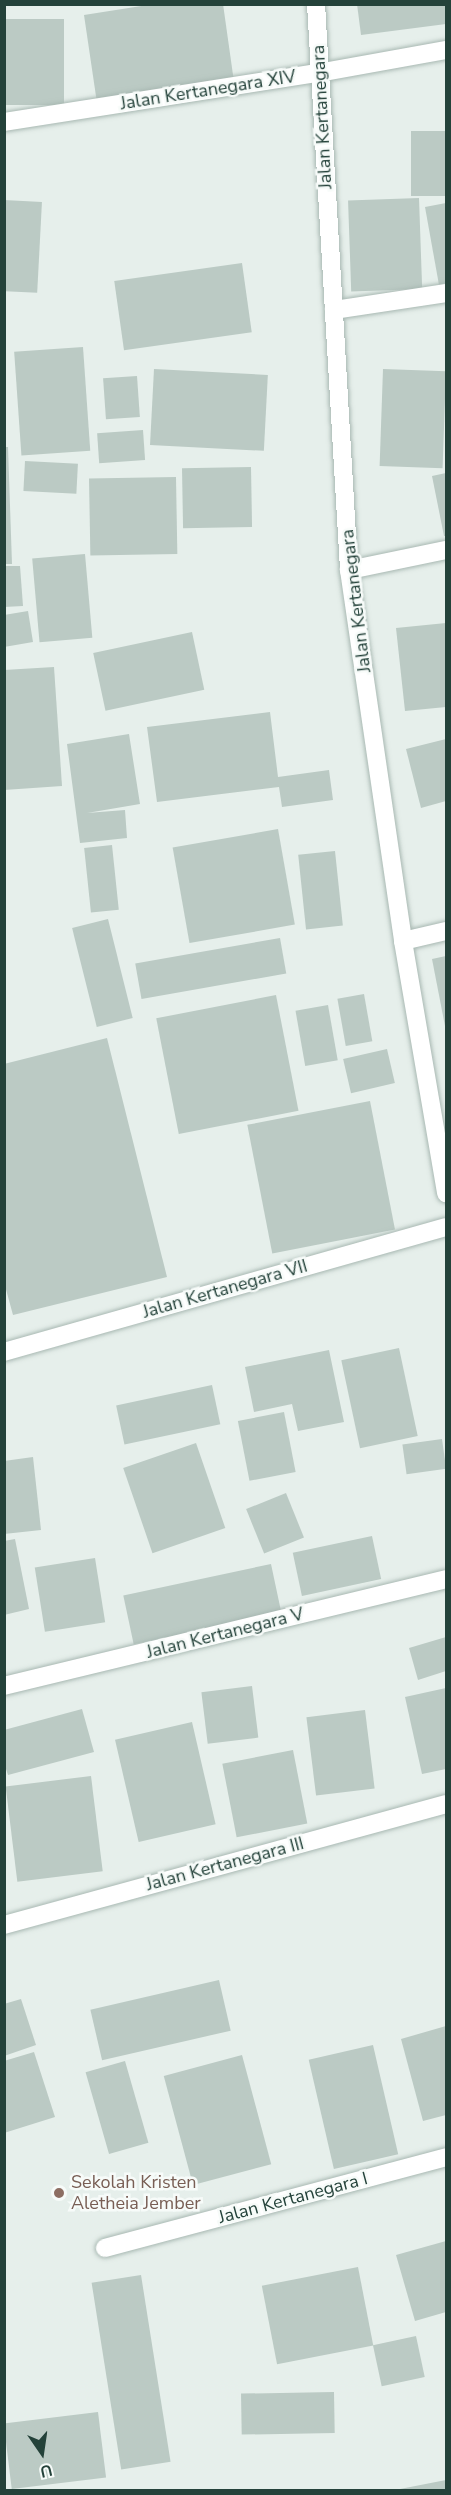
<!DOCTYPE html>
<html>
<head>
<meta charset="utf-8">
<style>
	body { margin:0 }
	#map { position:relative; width:451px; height:2495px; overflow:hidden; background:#e6efeb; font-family:"Nunito Sans",sans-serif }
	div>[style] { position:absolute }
	.building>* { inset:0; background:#bbcac4; transform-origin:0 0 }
	.roads { filter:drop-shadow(0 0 2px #a8b8b2) drop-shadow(0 0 2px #a8b8b2) }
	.street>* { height:18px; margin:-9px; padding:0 9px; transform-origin:9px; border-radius:9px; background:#fff }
	.dots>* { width:16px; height:16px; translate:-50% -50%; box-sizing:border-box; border:3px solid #f7fbf9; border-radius:50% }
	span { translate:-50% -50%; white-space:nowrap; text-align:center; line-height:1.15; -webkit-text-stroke:5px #f7fbf9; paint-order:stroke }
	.street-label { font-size:18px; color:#24423a }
	.education-label { font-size:18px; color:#785e54 }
	.left { translate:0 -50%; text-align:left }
	.frame { position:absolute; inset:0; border:6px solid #24423a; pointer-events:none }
	.north { position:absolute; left:12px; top:2423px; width:60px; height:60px; -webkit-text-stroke:4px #f7fbf9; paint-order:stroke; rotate:167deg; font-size:16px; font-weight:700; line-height:24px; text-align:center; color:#24423a }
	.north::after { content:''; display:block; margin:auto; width:21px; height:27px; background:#24423a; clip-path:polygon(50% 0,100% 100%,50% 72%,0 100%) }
</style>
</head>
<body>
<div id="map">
	<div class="building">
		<div style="clip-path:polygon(154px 4px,223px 4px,234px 82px,97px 103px,84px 15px)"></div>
		<div style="clip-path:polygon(357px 4px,446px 4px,446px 24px,361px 35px)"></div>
		<div style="left:64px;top:19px;width:86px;height:60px;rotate:90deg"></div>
		<div style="left:446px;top:131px;width:65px;height:35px;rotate:90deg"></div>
		<div style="left:419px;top:198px;width:91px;height:71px;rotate:88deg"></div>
		<div style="left:4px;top:200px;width:38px;height:91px;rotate:3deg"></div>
		<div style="clip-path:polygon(446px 203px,446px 283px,439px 285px,425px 207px)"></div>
		<div style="left:242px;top:263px;width:70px;height:129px;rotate:82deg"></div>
		<div style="left:83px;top:347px;width:104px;height:69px;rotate:86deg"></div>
		<div style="left:154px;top:369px;width:114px;height:76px;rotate:3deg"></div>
		<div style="left:383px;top:369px;width:63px;height:97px;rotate:2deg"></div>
		<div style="left:137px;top:376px;width:41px;height:34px;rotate:86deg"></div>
		<div style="left:143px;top:430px;width:30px;height:46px;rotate:86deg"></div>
		<div style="clip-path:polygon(4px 447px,8px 447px,12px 564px,4px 564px)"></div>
		<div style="left:25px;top:461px;width:53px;height:30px;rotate:3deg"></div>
		<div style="left:251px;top:467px;width:60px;height:69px;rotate:89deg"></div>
		<div style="clip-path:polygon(446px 473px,446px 536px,444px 536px,432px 476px)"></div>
		<div style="left:176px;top:477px;width:77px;height:87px;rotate:89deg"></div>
		<div style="left:85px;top:554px;width:84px;height:53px;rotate:85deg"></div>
		<div style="clip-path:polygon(4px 566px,20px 566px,23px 606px,4px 607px)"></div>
		<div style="clip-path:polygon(28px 611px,33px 642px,4px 647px,4px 615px)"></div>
		<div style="clip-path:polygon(446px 623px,446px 707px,405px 711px,396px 628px)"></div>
		<div style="left:192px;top:632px;width:59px;height:101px;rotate:78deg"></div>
		<div style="clip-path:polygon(54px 667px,62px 786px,4px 790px,4px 670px)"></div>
		<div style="clip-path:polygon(270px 712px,278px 777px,329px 770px,333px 800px,282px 807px,279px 787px,157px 802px,147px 727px)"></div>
		<div style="clip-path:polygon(129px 734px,140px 804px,87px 813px,125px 810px,127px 838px,80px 843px,67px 744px)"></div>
		<div style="clip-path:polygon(446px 739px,446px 801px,421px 808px,406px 749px)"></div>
		<div style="left:278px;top:829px;width:97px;height:107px;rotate:80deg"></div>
		<div style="left:112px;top:845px;width:65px;height:28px;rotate:84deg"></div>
		<div style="left:335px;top:851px;width:75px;height:37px;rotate:84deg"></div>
		<div style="left:108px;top:919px;width:102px;height:37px;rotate:76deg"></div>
		<div style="left:280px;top:938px;width:36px;height:147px;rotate:80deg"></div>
		<div style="clip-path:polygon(446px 956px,446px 1026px,445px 1026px,432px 959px)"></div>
		<div style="left:364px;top:994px;width:48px;height:27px;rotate:80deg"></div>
		<div style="left:276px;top:995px;width:118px;height:122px;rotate:79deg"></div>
		<div style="left:328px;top:1005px;width:56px;height:33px;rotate:80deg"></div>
		<div style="clip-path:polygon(107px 1038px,167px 1277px,13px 1315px,4px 1282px,4px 1064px)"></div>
		<div style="left:387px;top:1049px;width:35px;height:45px;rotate:77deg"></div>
		<div style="left:370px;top:1101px;width:131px;height:125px;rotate:79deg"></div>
		<div style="left:399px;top:1348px;width:90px;height:59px;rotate:78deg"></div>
		<div style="clip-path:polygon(329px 1350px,344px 1422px,298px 1431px,292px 1404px,254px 1412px,245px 1367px)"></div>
		<div style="left:212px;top:1385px;width:40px;height:98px;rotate:78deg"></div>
		<div style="left:284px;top:1412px;width:61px;height:47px;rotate:79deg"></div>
		<div style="left:442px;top:1439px;width:30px;height:40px;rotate:82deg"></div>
		<div style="left:196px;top:1443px;width:90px;height:77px;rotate:71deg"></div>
		<div style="clip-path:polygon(33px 1457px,41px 1530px,4px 1534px,4px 1461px)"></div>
		<div style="left:286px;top:1493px;width:48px;height:43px;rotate:68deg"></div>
		<div style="left:372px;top:1536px;width:44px;height:81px;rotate:78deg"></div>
		<div style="clip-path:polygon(15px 1539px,29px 1609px,4px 1615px,4px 1541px)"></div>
		<div style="left:95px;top:1558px;width:65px;height:61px;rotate:81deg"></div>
		<div style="left:271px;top:1564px;width:50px;height:151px;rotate:78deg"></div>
		<div style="clip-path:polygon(446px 1637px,446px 1671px,418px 1680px,409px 1648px)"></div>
		<div style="left:252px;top:1686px;width:52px;height:51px;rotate:83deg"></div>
		<div style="clip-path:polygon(446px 1688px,446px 1769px,422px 1774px,405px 1697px)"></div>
		<div style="clip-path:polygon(82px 1709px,94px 1752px,8px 1775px,4px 1763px,4px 1730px)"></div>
		<div style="left:365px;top:1710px;width:79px;height:59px;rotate:83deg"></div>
		<div style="left:192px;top:1722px;width:105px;height:79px;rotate:77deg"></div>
		<div style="left:293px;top:1750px;width:75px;height:72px;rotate:79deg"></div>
		<div style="left:91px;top:1776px;width:96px;height:86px;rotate:83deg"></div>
		<div style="left:219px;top:1980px;width:52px;height:132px;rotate:77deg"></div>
		<div style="clip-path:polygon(21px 1999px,36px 2045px,4px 2056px,4px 2004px)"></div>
		<div style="clip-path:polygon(446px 2026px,446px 2115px,423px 2121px,401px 2039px)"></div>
		<div style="left:373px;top:2045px;width:112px;height:66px;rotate:77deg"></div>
		<div style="clip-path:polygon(34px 2052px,55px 2117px,4px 2133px,4px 2061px)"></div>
		<div style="left:242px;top:2055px;width:113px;height:81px;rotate:75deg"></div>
		<div style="left:125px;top:2061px;width:85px;height:41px;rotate:74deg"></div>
		<div style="clip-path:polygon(446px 2241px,446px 2312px,415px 2321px,396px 2255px)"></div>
		<div style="left:358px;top:2267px;width:80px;height:98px;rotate:79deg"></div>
		<div style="left:141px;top:2275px;width:189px;height:50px;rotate:81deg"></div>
		<div style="left:416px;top:2336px;width:42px;height:44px;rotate:78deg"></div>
		<div style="left:334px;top:2392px;width:41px;height:93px;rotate:89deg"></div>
		<div style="left:98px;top:2412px;width:66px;height:95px;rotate:83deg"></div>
		<div style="clip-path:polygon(446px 2480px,446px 2490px,400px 2490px,400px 2489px)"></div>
	</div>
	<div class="roads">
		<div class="street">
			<div style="left:316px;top:4px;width:567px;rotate:86.66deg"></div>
			<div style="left:349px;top:570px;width:375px;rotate:81.7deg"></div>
			<div style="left:403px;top:941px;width:256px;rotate:80.3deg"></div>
			<div style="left:4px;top:122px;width:318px;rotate:-8.9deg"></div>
			<div style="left:318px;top:73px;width:130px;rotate:-10.2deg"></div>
			<div style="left:334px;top:310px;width:113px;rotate:-8.6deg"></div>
			<div style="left:349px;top:570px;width:99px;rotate:-11.7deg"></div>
			<div style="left:403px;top:941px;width:44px;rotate:-13.1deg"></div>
			<div style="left:4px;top:1352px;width:459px;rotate:-15.8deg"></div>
			<div style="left:4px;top:1686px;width:455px;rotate:-13.6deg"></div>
			<div style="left:4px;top:1925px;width:458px;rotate:-15.3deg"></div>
			<div style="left:105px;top:2248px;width:353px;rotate:-14.9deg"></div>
		</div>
	</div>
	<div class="dots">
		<div style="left:59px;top:2193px;background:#8d6e63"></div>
	</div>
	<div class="street-label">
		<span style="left:208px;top:90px;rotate:-9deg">Jalan Kertanegara XIV</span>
		<span style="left:322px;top:117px;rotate:-93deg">Jalan Kertanegara</span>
		<span style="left:356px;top:601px;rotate:-97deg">Jalan Kertanegara</span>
		<span style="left:225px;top:1289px;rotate:-16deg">Jalan Kertanegara VII</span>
		<span style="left:225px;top:1633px;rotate:-14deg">Jalan Kertanegara V</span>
		<span style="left:225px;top:1864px;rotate:-15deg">Jalan Kertanegara III</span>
		<span style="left:293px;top:2198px;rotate:-15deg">Jalan Kertanegara I</span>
	</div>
	<div class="education-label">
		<span class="left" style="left:71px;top:2193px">Sekolah Kristen<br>Aletheia Jember</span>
	</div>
	<div class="frame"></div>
	<div class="north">U</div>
</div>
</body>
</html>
